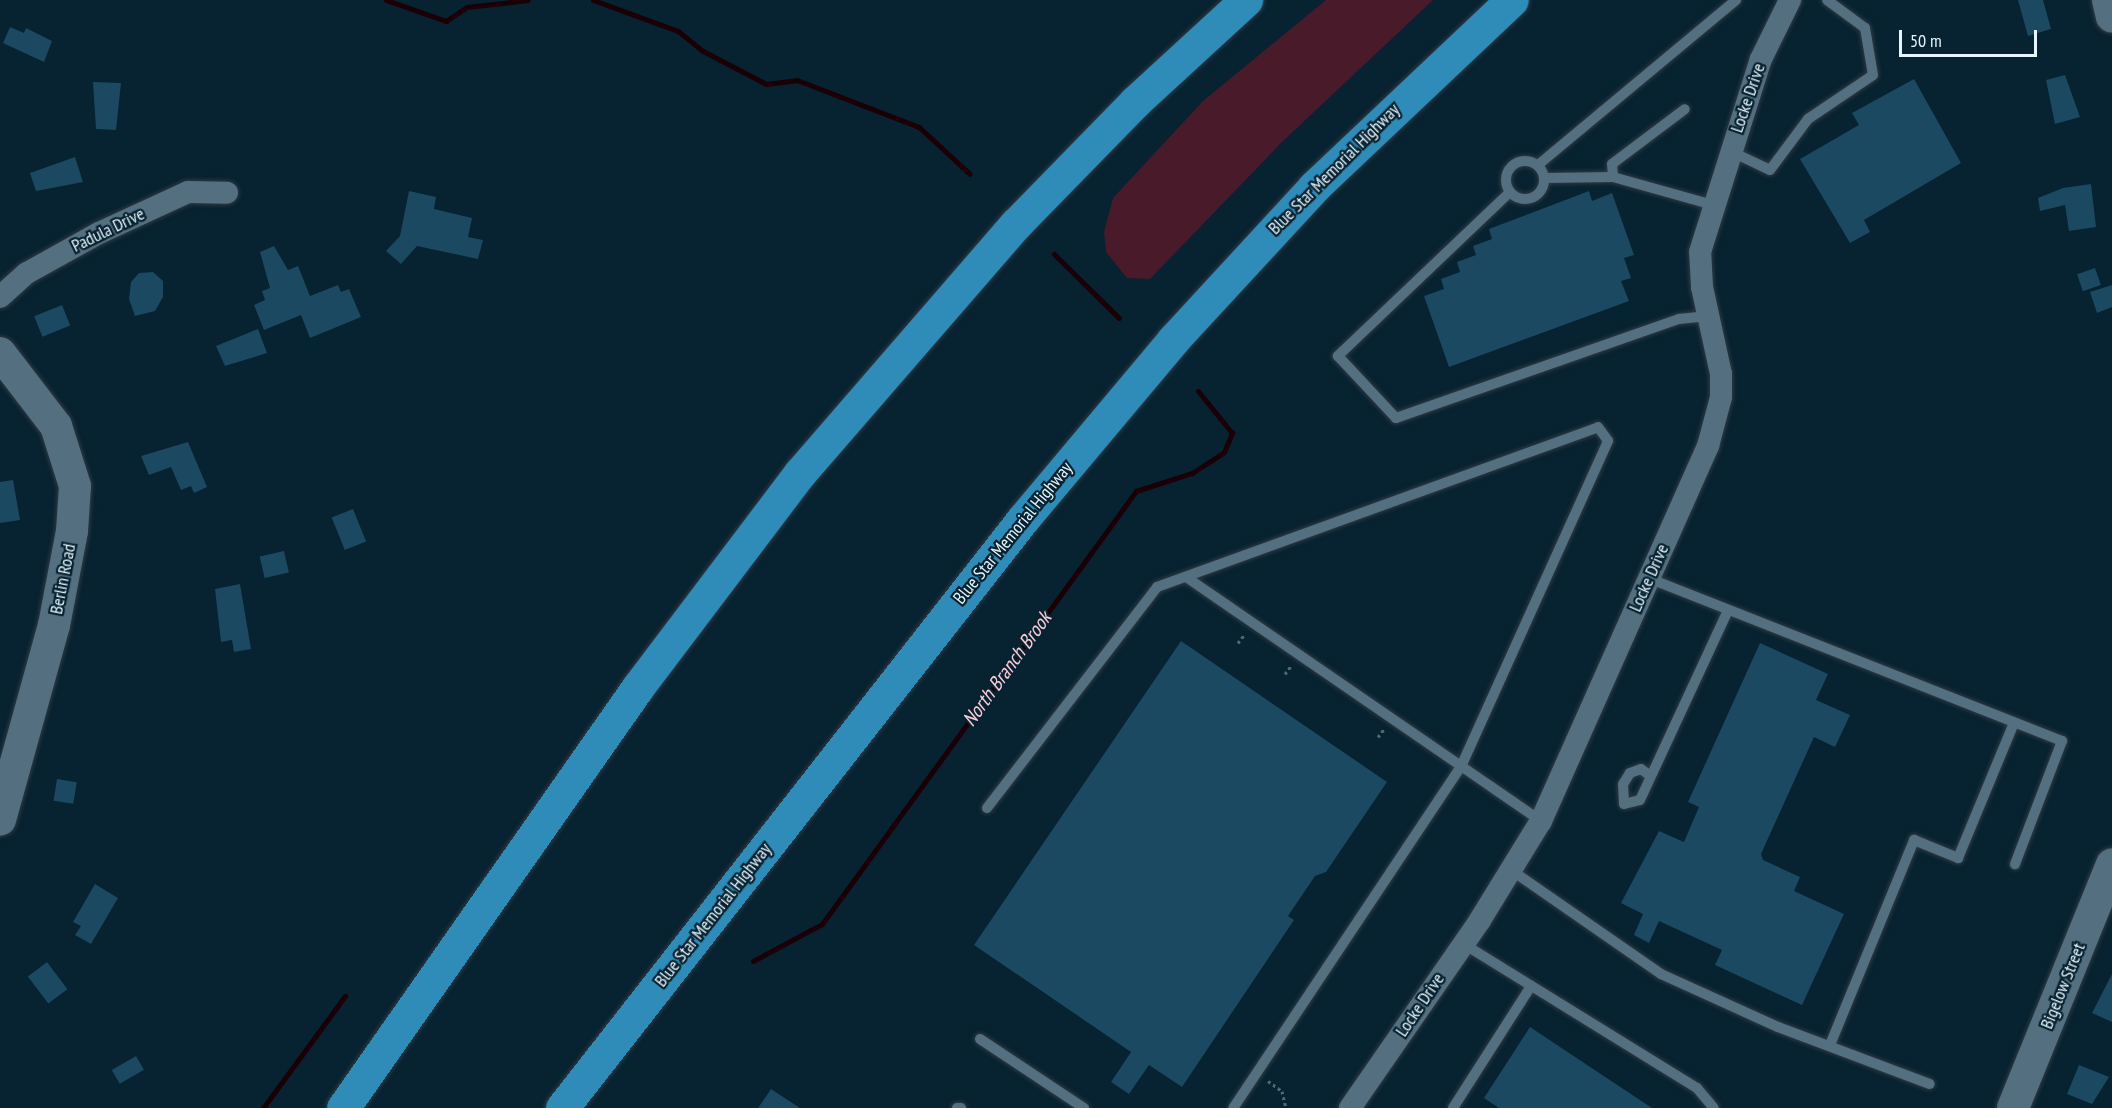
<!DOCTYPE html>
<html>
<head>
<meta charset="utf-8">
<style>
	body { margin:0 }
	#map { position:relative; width:2112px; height:1108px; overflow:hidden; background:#072230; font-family:"PT Sans Narrow",sans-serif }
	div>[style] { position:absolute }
	.green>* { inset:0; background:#491a29 }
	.stream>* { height:5px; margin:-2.5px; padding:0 2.5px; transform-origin:2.5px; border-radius:2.5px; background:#1a0006 }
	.building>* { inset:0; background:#1a4961; transform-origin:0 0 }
	.path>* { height:3px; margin-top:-1.5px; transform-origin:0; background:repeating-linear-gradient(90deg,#516975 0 3px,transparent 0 6px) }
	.roads { filter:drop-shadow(0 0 2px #2e3a45) drop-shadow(0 0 2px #2e3a45) }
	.lane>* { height:10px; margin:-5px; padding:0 5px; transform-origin:5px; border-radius:5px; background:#547080 }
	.lane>.ring { margin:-5px; padding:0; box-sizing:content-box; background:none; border:10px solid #547080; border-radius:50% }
	.street>* { height:22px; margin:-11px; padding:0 11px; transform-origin:11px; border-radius:11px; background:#547080 }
	.secondary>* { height:32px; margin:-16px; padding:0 16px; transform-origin:16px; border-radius:16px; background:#547080 }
	.highway>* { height:33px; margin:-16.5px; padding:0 16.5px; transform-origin:16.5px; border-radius:16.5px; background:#2f8bb8 }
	span { translate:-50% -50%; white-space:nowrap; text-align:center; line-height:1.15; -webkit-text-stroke:4.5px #072230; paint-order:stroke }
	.street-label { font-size:18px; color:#e5f5fe }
	.water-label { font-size:20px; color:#fdcdd9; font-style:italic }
	.scale { position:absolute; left:1899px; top:30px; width:138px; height:27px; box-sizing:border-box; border:3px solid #e5f5fe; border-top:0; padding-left:8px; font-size:18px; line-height:21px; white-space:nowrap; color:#e5f5fe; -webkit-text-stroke:4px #072230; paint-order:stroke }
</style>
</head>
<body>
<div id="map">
	<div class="green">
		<div style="clip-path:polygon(1326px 0,1433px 0,1282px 142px,1150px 279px,1127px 278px,1106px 252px,1104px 232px,1113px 198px,1203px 101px)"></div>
	</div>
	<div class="stream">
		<div style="left:386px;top:0;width:64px;rotate:19.3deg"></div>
		<div style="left:446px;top:21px;width:25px;rotate:-34deg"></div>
		<div style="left:467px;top:7px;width:61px;rotate:-6.5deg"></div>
		<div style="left:593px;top:0;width:90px;rotate:20deg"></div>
		<div style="left:678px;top:31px;width:32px;rotate:39deg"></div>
		<div style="left:703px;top:51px;width:71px;rotate:27.6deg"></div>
		<div style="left:766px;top:84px;width:31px;rotate:-7deg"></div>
		<div style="left:797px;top:80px;width:131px;rotate:21.1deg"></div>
		<div style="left:919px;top:127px;width:69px;rotate:42.7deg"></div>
		<div style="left:1054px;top:254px;width:91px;rotate:44.6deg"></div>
		<div style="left:753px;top:961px;width:78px;rotate:-28.2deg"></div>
		<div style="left:822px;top:924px;width:535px;rotate:-54.05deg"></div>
		<div style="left:1136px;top:491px;width:59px;rotate:-17.8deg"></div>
		<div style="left:1192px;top:473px;width:38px;rotate:-33deg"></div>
		<div style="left:1224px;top:452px;width:21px;rotate:-67deg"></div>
		<div style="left:1232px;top:433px;width:54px;rotate:-129deg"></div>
		<div style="left:263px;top:1108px;width:139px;rotate:-53.8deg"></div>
	</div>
	<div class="building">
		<div style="clip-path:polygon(2018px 0,2043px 0,2051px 29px,2028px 36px)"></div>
		<div style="clip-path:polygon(10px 27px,24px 33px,26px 28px,52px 41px,44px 62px,3px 43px)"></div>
		<div style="clip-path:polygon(2065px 75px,2080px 117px,2055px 124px,2046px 80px)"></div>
		<div style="clip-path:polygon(1914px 79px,1961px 163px,1864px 220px,1870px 232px,1850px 243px,1800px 159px,1859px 125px,1852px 113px)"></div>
		<div style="clip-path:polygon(93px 82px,121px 83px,116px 130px,96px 129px)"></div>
		<div style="clip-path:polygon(75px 157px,83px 182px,36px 191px,30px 173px)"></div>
		<div style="clip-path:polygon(2091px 184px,2096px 227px,2069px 231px,2065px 205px,2040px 211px,2038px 198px,2063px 188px)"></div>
		<div style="clip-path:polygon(409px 191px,436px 197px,434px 209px,472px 218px,468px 237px,483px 240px,478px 259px,417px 246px,401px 264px,386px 251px,400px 236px)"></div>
		<div style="clip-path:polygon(1589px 191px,1592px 201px,1612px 193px,1634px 255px,1624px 258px,1631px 278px,1621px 281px,1629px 301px,1449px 367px,1424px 296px,1444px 289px,1441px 279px,1460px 272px,1457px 262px,1476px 255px,1473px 246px,1492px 239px,1489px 229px)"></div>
		<div style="clip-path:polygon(274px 246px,288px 270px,298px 266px,310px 296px,338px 285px,341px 292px,349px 289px,361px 317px,310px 338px,301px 315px,264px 330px,254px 305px,265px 300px,262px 291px,270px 288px,260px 252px)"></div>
		<div style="left:2095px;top:268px;width:18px;height:19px;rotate:71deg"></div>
		<div style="clip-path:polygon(153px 272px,163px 281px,163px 297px,155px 311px,135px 316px,129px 299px,131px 282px,139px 273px)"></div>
		<div style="clip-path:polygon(2112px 285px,2112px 307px,2097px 313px,2090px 292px)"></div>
		<div style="left:62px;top:305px;width:22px;height:30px;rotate:68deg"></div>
		<div style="clip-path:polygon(258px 329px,267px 353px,225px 366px,216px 346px)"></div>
		<div style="clip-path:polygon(188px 442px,207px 487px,194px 493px,191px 486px,181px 490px,171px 467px,149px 475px,141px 456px)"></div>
		<div style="clip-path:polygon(13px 480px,20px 520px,0 523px,0 482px)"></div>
		<div style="left:353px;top:509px;width:35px;height:23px;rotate:68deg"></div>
		<div style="left:284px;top:551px;width:22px;height:25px;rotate:77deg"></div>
		<div style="clip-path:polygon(240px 584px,251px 649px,234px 652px,232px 640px,221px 642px,215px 589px)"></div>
		<div style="clip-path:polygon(1181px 641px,1387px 782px,1326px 872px,1315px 876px,1288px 916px,1294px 920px,1182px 1087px,1149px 1065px,1129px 1094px,1111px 1082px,1131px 1052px,974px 945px)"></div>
		<div style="clip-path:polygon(1760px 643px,1828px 674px,1816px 700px,1850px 715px,1835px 747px,1814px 737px,1761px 854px,1763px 860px,1800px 877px,1794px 891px,1844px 914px,1802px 1005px,1715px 965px,1722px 950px,1659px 921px,1649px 943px,1634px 935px,1643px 914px,1621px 903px,1659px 831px,1684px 842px,1699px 807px,1688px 802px)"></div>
		<div style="left:57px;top:779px;width:20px;height:22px;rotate:9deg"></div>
		<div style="clip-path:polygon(95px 884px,118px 898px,91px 944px,75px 935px,81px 926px,73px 922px)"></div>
		<div style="left:47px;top:962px;width:34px;height:24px;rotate:53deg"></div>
		<div style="clip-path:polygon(2112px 974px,2112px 1022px,2092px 1013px)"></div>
		<div style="clip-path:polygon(1530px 1027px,1652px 1108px,1499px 1108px,1484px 1098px)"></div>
		<div style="left:136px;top:1056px;width:16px;height:28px;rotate:60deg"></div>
		<div style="clip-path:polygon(2079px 1065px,2109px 1077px,2092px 1104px,2067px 1094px)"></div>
		<div style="clip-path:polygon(771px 1089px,800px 1108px,758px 1108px)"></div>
	</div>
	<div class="path">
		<div style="left:1238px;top:643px;width:10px;rotate:-53deg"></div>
		<div style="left:1285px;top:674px;width:10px;rotate:-53deg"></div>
		<div style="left:1378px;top:737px;width:10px;rotate:-53deg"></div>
		<div style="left:1268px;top:1081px;width:17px;rotate:36deg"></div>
		<div style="left:1282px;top:1091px;width:17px;rotate:77deg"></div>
	</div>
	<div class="roads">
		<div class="lane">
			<div style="left:1730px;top:151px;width:44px;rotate:25.4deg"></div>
			<div style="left:1770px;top:170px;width:64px;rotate:-53.3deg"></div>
			<div style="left:1808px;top:119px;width:78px;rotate:-34.1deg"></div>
			<div style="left:1873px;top:75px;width:48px;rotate:-99.7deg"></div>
			<div style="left:1865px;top:28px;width:47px;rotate:-143.6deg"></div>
			<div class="ring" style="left:1506px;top:161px;width:28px;height:28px"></div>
			<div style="left:1538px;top:165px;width:258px;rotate:-39.8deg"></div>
			<div style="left:1613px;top:177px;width:13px;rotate:-94deg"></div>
			<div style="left:1612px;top:164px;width:91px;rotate:-37deg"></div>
			<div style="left:1545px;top:178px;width:68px;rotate:-0.8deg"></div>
			<div style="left:1613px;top:177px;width:104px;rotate:15.6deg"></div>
			<div style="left:1510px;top:192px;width:238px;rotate:136.4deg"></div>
			<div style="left:1338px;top:356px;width:85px;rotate:46.9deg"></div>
			<div style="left:1396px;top:418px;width:300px;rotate:-19.3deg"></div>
			<div style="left:1679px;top:319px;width:29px;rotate:-6deg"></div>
			<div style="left:1186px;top:577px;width:431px;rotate:34.5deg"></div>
			<div style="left:1648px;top:578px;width:445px;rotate:21.5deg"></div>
			<div style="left:2062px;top:741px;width:132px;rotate:110.9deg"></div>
			<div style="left:1649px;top:775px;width:10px;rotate:-143deg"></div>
			<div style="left:1641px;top:769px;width:12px;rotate:160deg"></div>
			<div style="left:1630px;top:773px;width:13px;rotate:122deg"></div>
			<div style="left:1623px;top:784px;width:20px;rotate:87deg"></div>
			<div style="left:1624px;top:804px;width:16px;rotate:-14deg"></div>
			<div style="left:1640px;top:800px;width:209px;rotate:-65.1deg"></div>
			<div style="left:987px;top:808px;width:279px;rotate:-52.4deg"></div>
			<div style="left:1157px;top:587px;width:469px;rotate:-19.9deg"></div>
			<div style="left:1598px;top:427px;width:17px;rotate:54deg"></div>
			<div style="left:1608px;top:441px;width:355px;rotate:114.3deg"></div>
			<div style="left:1462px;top:765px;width:412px;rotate:123.7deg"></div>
			<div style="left:1511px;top:870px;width:183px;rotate:34.7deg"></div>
			<div style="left:1661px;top:974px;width:128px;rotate:24.4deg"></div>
			<div style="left:1778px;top:1027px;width:162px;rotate:20.6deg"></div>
			<div style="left:1462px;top:943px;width:276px;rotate:31.7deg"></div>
			<div style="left:1697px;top:1088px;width:26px;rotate:50deg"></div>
			<div style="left:980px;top:1039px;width:125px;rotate:33.6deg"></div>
			<div style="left:1830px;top:1045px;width:222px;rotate:-67.7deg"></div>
			<div style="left:1914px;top:840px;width:48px;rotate:22.2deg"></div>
			<div style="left:1958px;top:858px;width:146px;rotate:-67.5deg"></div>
			<div style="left:957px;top:1108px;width:4px"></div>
			<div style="left:1453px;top:1108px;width:145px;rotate:-57.4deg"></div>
		</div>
		<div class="street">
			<div style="left:0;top:297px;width:36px;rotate:-42deg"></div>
			<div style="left:27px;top:273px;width:82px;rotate:-29.1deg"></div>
			<div style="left:99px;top:233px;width:98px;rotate:-24.7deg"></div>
			<div style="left:188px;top:192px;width:39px;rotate:1deg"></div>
			<div style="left:1350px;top:1108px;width:229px;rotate:-55.3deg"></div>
			<div style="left:1480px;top:920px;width:116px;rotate:-58.4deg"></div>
			<div style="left:1541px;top:821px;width:411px;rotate:-66deg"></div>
			<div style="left:1708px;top:446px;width:51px;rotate:-75.1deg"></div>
			<div style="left:1721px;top:397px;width:23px;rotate:-90deg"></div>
			<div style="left:1721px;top:374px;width:89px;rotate:-102.3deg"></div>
			<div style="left:1702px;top:287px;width:35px;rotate:-93deg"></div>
			<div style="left:1700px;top:252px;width:202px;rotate:-72.5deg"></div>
			<div style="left:1761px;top:59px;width:66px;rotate:-63.8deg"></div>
		</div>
		<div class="secondary">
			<div style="left:2108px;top:0;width:17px;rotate:77deg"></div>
			<div style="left:0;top:353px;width:92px;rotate:52.5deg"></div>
			<div style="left:56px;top:426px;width:63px;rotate:72.4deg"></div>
			<div style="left:75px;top:486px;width:45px;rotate:93.8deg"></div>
			<div style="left:72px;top:531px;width:96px;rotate:100.8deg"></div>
			<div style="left:54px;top:625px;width:202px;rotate:105.5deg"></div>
			<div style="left:2013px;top:1108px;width:263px;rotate:-67.9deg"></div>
		</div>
		<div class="highway">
			<div style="left:343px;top:1108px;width:514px;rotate:-54.98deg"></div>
			<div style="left:638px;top:687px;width:268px;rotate:-52.9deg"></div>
			<div style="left:800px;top:473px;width:330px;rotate:-49.1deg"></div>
			<div style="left:1016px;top:224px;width:170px;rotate:-45.7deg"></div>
			<div style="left:1135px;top:102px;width:151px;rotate:-42.6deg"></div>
			<div style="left:562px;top:1108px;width:748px;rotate:-51.95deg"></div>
			<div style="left:1023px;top:519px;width:234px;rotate:-50deg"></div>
			<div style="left:1173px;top:340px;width:208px;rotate:-47.3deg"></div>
			<div style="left:1314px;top:187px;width:272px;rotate:-43.4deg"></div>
		</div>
	</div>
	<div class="street-label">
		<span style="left:1748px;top:98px;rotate:-71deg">Locke Drive</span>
		<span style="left:1334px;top:169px;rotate:-45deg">Blue Star Memorial Highway</span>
		<span style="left:108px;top:230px;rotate:-26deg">Padula Drive</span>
		<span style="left:1013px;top:533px;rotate:-51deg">Blue Star Memorial Highway</span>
		<span style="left:1649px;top:578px;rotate:-66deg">Locke Drive</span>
		<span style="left:63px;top:579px;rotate:-79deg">Berlin Road</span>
		<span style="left:713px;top:915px;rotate:-52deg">Blue Star Memorial Highway</span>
		<span style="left:2063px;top:986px;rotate:-68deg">Bigelow Street</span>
		<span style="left:1420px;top:1005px;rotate:-56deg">Locke Drive</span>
	</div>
	<div class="water-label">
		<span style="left:1007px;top:669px;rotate:-54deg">North Branch Brook</span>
	</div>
	<div class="scale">50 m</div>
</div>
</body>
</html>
